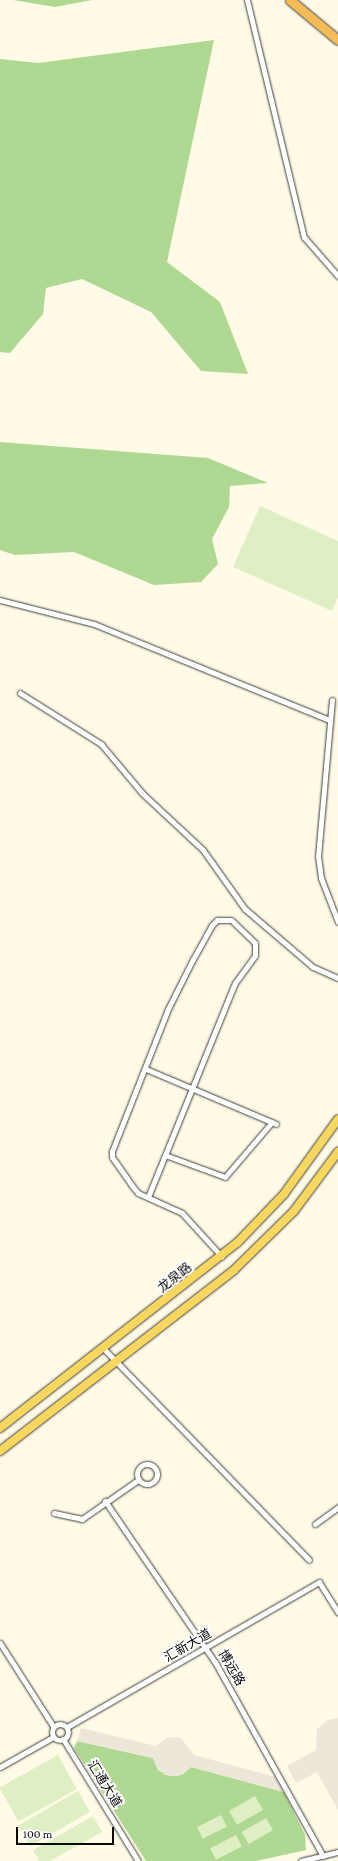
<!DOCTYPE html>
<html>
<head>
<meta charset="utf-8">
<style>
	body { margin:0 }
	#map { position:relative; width:338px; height:1861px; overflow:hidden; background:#fffbe6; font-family:"Crimson Pro","Noto Sans SC",serif }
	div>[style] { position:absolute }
	.forest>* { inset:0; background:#afd892 }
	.pitch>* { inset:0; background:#dfefc4; transform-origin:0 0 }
	.plaza>* { inset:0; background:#ece7d8 }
	.roads { filter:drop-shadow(0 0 1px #3d3d3d) drop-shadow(0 0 1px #3d3d3d) }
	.minor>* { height:5px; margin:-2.5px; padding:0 2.5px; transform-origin:2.5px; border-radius:2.5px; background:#fff }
	.minor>.ring { margin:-2.5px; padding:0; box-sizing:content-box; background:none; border:5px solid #fff; border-radius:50% }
	.primary>* { height:8px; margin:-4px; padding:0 4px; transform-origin:4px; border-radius:4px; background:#f7d75e }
	.trunk>* { height:9px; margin:-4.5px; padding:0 4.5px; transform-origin:4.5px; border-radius:4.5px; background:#f5bb57 }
	span { translate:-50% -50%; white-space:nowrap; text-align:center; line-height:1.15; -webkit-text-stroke:4px #fff; paint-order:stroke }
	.street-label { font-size:13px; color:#0a0a0a }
	.scale { position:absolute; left:16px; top:1827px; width:98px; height:18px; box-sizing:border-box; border:2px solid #0a0a0a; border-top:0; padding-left:5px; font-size:12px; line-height:14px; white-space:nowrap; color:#0a0a0a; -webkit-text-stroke:3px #fff; paint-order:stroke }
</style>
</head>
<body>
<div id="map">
	<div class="forest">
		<div style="clip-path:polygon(13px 0,92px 0,55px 7px)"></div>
		<div style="clip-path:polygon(214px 40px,167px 262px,220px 302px,248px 374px,201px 371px,151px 312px,82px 279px,46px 288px,43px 314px,10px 353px,0 352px,0 59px,38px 63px)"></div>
		<div style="clip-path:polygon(0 442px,208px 458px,268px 483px,230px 486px,229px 507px,212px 539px,218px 564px,201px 582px,154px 585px,74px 552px,15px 555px,0 550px)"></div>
		<div style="clip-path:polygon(77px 1741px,153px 1758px,158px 1770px,170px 1776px,183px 1774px,191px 1767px,284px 1792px,305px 1835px,306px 1850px,256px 1861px,146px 1861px,74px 1748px)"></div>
	</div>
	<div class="pitch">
		<div style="clip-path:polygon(260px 506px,338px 541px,338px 597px,332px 611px,233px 567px)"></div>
		<div style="left:58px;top:1755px;width:39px;height:67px;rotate:61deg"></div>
		<div style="left:78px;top:1791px;width:24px;height:69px;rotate:60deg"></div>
		<div style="left:255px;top:1796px;width:16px;height:30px;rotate:60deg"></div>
		<div style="left:221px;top:1815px;width:13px;height:27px;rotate:63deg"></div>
		<div style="clip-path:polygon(93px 1816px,102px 1832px,50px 1861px,39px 1861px,33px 1850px)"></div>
		<div style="left:266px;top:1818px;width:14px;height:28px;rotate:60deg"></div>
		<div style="left:236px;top:1835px;width:13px;height:29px;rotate:63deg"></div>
	</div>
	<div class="plaza">
		<div style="clip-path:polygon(338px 1718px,338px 1810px,317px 1772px,296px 1783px,287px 1766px,316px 1750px,317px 1729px,328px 1720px)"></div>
		<div style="clip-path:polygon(81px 1728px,156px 1746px,168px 1737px,181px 1738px,194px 1755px,275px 1777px,284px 1792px,191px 1767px,179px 1776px,165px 1775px,156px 1766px,153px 1758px,77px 1741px)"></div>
	</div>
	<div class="roads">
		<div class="minor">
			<div style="left:247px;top:0;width:244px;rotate:76.5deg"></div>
			<div style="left:304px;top:237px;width:52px;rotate:48.9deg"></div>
			<div style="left:0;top:600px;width:97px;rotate:14.3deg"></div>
			<div style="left:94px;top:624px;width:254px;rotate:22.2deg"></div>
			<div style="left:20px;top:693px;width:96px;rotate:32.2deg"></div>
			<div style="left:101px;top:744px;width:65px;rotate:50deg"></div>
			<div style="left:143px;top:794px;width:82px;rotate:43deg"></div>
			<div style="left:203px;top:850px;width:72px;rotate:54.6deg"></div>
			<div style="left:245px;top:909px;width:89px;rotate:40.5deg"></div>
			<div style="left:313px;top:967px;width:27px;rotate:24deg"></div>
			<div style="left:332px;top:700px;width:157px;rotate:95.1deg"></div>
			<div style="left:318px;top:856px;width:22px;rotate:82deg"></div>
			<div style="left:321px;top:878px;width:47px;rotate:68.9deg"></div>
			<div style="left:146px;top:1069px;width:141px;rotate:22.9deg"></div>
			<div style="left:165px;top:1155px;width:64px;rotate:20.1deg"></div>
			<div style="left:225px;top:1177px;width:72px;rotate:-49.5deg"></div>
			<div style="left:148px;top:1197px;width:231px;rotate:-67.9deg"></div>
			<div style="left:235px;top:983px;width:34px;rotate:-54deg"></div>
			<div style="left:255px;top:955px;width:12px;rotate:-90deg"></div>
			<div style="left:255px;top:943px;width:33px;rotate:-136deg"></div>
			<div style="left:231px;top:920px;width:14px;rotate:180deg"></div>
			<div style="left:217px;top:920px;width:7px;rotate:135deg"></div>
			<div style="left:212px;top:925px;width:39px;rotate:119deg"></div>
			<div style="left:193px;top:959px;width:56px;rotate:116.6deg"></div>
			<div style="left:168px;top:1009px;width:153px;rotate:111.5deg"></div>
			<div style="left:112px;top:1151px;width:6px;rotate:90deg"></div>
			<div style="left:112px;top:1157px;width:37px;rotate:55deg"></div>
			<div style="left:133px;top:1187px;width:8px;rotate:50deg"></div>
			<div style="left:138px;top:1193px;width:48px;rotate:24.4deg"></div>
			<div style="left:182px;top:1213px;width:59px;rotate:47.7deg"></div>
			<div style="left:104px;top:1349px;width:294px;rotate:45.8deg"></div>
			<div class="ring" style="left:137px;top:1464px;width:15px;height:15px"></div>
			<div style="left:105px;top:1501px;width:195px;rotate:55.7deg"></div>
			<div style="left:215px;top:1662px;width:222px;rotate:60.9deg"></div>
			<div style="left:54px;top:1513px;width:29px;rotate:12deg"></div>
			<div style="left:82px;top:1519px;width:68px;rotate:-34.9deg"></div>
			<div style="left:315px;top:1524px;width:29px;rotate:-36deg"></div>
			<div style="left:0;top:1643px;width:98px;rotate:57.4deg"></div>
			<div class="ring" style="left:52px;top:1724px;width:11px;height:11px"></div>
			<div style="left:67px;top:1727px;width:291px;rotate:-29.9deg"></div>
			<div style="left:319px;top:1582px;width:36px;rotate:58deg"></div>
			<div style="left:63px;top:1739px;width:143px;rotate:58.4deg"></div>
			<div style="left:0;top:1767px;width:61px;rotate:-29.5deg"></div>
			<div style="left:301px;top:1861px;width:38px;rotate:-14deg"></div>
		</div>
		<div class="primary">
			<div style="left:0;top:1428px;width:301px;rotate:-38deg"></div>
			<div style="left:237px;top:1243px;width:68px;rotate:-46.2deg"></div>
			<div style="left:284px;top:1194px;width:92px;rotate:-54.2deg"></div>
			<div style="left:0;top:1451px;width:296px;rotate:-37.7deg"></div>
			<div style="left:234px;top:1270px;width:84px;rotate:-44.5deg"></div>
			<div style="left:294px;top:1211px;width:74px;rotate:-53.3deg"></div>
		</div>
		<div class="trunk">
			<div style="left:290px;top:0;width:62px;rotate:39.8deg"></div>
		</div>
	</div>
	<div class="street-label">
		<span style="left:175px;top:1278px;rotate:-38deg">龙泉路</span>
		<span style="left:188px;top:1646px;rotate:-30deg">汇新大道</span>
		<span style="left:231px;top:1668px;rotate:60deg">博远路</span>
		<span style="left:104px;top:1784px;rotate:58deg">汇通大道</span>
	</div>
	<div class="scale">100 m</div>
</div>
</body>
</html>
